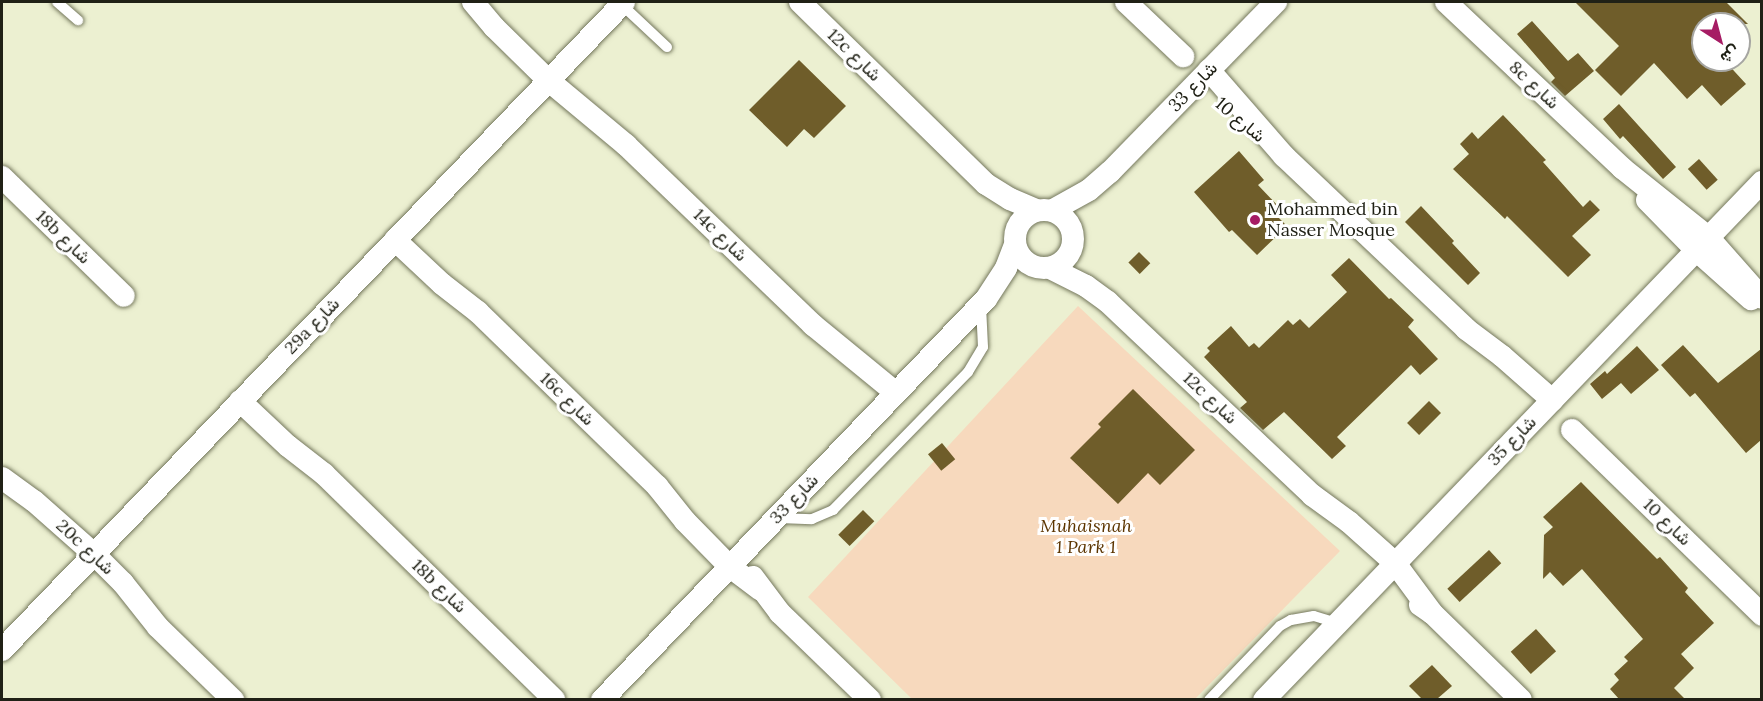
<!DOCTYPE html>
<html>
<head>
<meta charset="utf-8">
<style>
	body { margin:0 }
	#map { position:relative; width:1763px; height:701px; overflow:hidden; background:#ecf0d1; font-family:Lora,Vazirmatn,serif }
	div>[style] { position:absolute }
	.green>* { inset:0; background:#f7d9bd }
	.building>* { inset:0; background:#6f5d2a; transform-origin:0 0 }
	.roads { filter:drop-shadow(0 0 2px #74775c) drop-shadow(0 0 2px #74775c) }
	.lane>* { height:10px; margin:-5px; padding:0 5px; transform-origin:5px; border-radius:5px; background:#fff }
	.street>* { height:22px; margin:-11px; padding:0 11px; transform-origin:11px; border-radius:11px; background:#fff }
	.street>.ring { margin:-11px; padding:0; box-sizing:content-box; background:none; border:22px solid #fff; border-radius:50% }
	.dots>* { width:16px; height:16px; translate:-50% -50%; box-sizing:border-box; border:3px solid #fff; border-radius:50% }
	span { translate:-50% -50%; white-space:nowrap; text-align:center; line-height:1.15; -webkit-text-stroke:6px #fff; paint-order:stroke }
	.street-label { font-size:18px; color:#202116 }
	.poi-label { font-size:18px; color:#202116 }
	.left { translate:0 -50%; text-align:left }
	.park-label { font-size:18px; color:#5c3500; font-style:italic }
	.frame { position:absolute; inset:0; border:3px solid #202116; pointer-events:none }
	.north { position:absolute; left:1691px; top:12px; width:60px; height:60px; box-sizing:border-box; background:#fff; border:2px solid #a6a6a2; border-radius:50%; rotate:144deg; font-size:16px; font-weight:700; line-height:24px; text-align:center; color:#202116 }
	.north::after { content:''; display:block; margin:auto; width:21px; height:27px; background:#a61c64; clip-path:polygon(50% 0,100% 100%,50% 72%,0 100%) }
</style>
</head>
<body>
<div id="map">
	<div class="green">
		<div style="clip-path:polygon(1078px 306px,1340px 551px,1195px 699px,912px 699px,808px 597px)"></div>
	</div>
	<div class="building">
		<div style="clip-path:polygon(1575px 2px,1726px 2px,1748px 24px,1703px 24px,1703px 60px,1724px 60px,1746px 84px,1721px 106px,1702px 85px,1687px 99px,1654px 63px,1621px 96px,1595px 70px,1619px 46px)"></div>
		<div style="clip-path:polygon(1532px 21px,1568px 61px,1578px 53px,1594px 71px,1565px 96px,1551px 82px,1555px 78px,1517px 34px)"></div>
		<div style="clip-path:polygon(799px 60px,846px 106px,814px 138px,804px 129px,787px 147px,749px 110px)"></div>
		<div style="clip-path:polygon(1619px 104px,1676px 167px,1663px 179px,1623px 136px,1620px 139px,1603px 119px)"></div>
		<div style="clip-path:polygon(1503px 115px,1546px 160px,1543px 162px,1583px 207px,1590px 200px,1600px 210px,1572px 236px,1591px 255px,1568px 277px,1507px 216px,1505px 219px,1453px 169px,1469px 154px,1460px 144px,1472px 132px,1478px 139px)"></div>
		<div style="clip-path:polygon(1239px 151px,1264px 180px,1258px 185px,1280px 208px,1275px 214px,1287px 226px,1257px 255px,1232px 230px,1229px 232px,1194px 192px)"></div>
		<div style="left:1699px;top:159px;width:28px;height:15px;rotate:48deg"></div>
		<div style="clip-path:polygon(1421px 206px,1454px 241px,1452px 243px,1480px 273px,1468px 285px,1405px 222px)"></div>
		<div style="left:1139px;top:252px;width:16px;height:15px;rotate:45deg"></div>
		<div style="clip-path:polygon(1349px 258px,1389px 299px,1391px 298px,1414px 320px,1408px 327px,1438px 359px,1420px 375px,1411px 365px,1337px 437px,1346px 446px,1332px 459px,1284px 412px,1263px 430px,1240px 408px,1247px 402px,1204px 357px,1210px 351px,1207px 348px,1231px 326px,1249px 347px,1254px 343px,1259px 348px,1288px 320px,1293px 325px,1300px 319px,1309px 328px,1347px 292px,1331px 275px)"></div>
		<div style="clip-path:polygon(1683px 345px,1718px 383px,1761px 349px,1761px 440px,1746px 453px,1695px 393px,1690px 397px,1661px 365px)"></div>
		<div style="clip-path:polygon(1637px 346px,1659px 370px,1631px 394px,1621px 383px,1602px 399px,1590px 384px,1605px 371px,1607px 374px)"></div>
		<div style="clip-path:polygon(1133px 389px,1195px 450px,1160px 485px,1148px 473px,1118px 504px,1070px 458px,1101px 427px,1098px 424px)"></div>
		<div style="left:1429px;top:401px;width:17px;height:31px;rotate:45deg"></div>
		<div style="left:942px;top:443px;width:21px;height:18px;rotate:51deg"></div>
		<div style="clip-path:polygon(1581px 482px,1657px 559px,1660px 557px,1688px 588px,1685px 592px,1714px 623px,1681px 654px,1694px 668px,1674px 688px,1685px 699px,1619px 699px,1610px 689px,1619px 680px,1614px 674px,1628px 661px,1624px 657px,1643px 639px,1582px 569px,1563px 586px,1550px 572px,1543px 579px,1544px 535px,1553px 527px,1543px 517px)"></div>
		<div style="left:863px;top:510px;width:16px;height:35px;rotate:45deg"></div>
		<div style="left:1489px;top:550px;width:18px;height:57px;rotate:47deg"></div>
		<div style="left:1536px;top:629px;width:30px;height:34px;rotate:48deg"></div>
		<div style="clip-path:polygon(1432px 665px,1452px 686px,1437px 699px,1422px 699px,1409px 686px)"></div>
	</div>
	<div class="roads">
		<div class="lane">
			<div style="left:57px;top:2px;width:28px;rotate:41deg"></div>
			<div style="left:621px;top:4px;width:63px;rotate:43.1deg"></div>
			<div style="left:779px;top:518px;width:33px;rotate:2deg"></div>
			<div style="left:812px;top:519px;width:23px;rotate:-23deg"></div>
			<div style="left:833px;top:510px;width:193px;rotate:-45.6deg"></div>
			<div style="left:968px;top:372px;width:29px;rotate:-59deg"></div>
			<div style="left:983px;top:347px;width:41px;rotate:-92.8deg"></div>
			<div style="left:1209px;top:700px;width:103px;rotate:-46.2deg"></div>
			<div style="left:1280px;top:626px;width:13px;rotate:-29deg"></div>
			<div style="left:1291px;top:620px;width:23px;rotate:-10deg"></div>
			<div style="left:1314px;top:616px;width:24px;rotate:17deg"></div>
		</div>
		<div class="street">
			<div style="left:473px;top:2px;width:33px;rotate:50deg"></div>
			<div style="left:494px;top:27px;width:76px;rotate:44.5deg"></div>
			<div style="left:548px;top:80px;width:102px;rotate:39.8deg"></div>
			<div style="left:626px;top:145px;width:260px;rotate:43.9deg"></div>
			<div style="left:813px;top:325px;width:107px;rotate:39.3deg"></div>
			<div style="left:800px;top:2px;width:260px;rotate:44.4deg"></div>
			<div style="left:986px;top:184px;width:28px;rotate:32deg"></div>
			<div style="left:1010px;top:199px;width:28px;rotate:23deg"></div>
			<div style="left:1126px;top:2px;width:79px;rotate:43.5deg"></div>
			<div style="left:1446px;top:2px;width:242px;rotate:43.3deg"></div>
			<div style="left:1622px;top:168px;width:110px;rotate:38.7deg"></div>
			<div style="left:1708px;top:237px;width:81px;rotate:48.5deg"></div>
			<div style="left:1209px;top:70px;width:114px;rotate:48.9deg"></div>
			<div style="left:1284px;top:156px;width:251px;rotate:43.5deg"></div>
			<div style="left:1466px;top:329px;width:45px;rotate:36.9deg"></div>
			<div style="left:1502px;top:356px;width:67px;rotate:41.3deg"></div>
			<div style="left:2px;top:177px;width:170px;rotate:44.3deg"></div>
			<div style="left:1647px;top:200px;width:70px;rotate:45.6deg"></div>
			<div style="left:1696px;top:250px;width:74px;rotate:41.7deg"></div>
			<div class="ring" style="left:1015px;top:210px;width:36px;height:36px"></div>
			<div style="left:1053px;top:210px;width:41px;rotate:-29.1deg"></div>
			<div style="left:1089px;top:190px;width:28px;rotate:-41deg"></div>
			<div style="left:1110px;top:172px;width:238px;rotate:-45.7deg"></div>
			<div style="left:395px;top:240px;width:64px;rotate:43.1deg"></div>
			<div style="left:442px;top:284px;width:46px;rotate:37.9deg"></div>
			<div style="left:478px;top:312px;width:250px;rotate:44.2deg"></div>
			<div style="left:657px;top:486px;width:45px;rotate:51.3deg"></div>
			<div style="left:685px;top:521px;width:63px;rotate:45.6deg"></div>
			<div style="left:729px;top:566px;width:39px;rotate:37deg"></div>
			<div style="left:1050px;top:268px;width:40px;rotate:26.6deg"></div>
			<div style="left:1086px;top:286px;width:27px;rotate:36deg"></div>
			<div style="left:1108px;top:302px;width:281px;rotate:43.4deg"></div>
			<div style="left:1312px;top:495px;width:46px;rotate:36.1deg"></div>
			<div style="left:1349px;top:522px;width:62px;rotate:41.7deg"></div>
			<div style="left:1395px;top:563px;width:62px;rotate:53.5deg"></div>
			<div style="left:240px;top:401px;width:66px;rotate:43.2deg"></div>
			<div style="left:288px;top:446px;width:46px;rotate:37.9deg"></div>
			<div style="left:324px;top:474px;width:322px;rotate:44.4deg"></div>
			<div style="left:1572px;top:430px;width:265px;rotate:44.2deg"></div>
			<div style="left:2px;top:478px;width:39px;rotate:36deg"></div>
			<div style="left:34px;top:501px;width:80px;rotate:41.5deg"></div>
			<div style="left:94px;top:554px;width:41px;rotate:45deg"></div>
			<div style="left:123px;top:583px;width:56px;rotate:51.5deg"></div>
			<div style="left:158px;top:627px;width:105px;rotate:44.2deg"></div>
			<div style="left:753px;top:577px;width:45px;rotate:53.1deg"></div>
			<div style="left:780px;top:613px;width:125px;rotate:44deg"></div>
			<div style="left:1420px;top:605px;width:14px;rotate:34deg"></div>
			<div style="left:1432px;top:613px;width:124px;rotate:44.3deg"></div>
			<div style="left:2px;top:650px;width:898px;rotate:-46.17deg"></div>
			<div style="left:602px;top:700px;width:555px;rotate:-46.24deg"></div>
			<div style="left:986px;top:299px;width:37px;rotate:-57deg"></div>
			<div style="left:1006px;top:268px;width:25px;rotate:-69deg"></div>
			<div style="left:1264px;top:700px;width:719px;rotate:-46.13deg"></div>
		</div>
	</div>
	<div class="dots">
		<div style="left:1255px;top:220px;background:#a61c64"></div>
	</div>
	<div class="street-label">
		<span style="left:854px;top:55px;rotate:44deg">12c شارع</span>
		<span style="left:1534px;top:85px;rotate:43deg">8c شارع</span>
		<span style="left:1193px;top:87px;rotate:-46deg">شارع 33</span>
		<span style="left:1240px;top:120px;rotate:40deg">شارع 10</span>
		<span style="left:720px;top:235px;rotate:44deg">14c شارع</span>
		<span style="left:63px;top:237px;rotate:44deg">18b شارع</span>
		<span style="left:312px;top:326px;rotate:-46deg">29a شارع</span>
		<span style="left:1210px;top:398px;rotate:43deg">12c شارع</span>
		<span style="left:567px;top:399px;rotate:44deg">16c شارع</span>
		<span style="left:1512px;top:441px;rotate:-46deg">شارع 35</span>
		<span style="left:794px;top:499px;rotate:-46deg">شارع 33</span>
		<span style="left:1667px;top:522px;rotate:44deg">شارع 10</span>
		<span style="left:85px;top:547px;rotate:43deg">20c شارع</span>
		<span style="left:439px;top:586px;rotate:44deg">18b شارع</span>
	</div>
	<div class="poi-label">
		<span class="left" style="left:1267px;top:220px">Mohammed bin<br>Nasser Mosque</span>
	</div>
	<div class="park-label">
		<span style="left:1086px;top:537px">Muhaisnah<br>1 Park 1</span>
	</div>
	<div class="frame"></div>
	<div class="north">ش</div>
</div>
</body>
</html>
